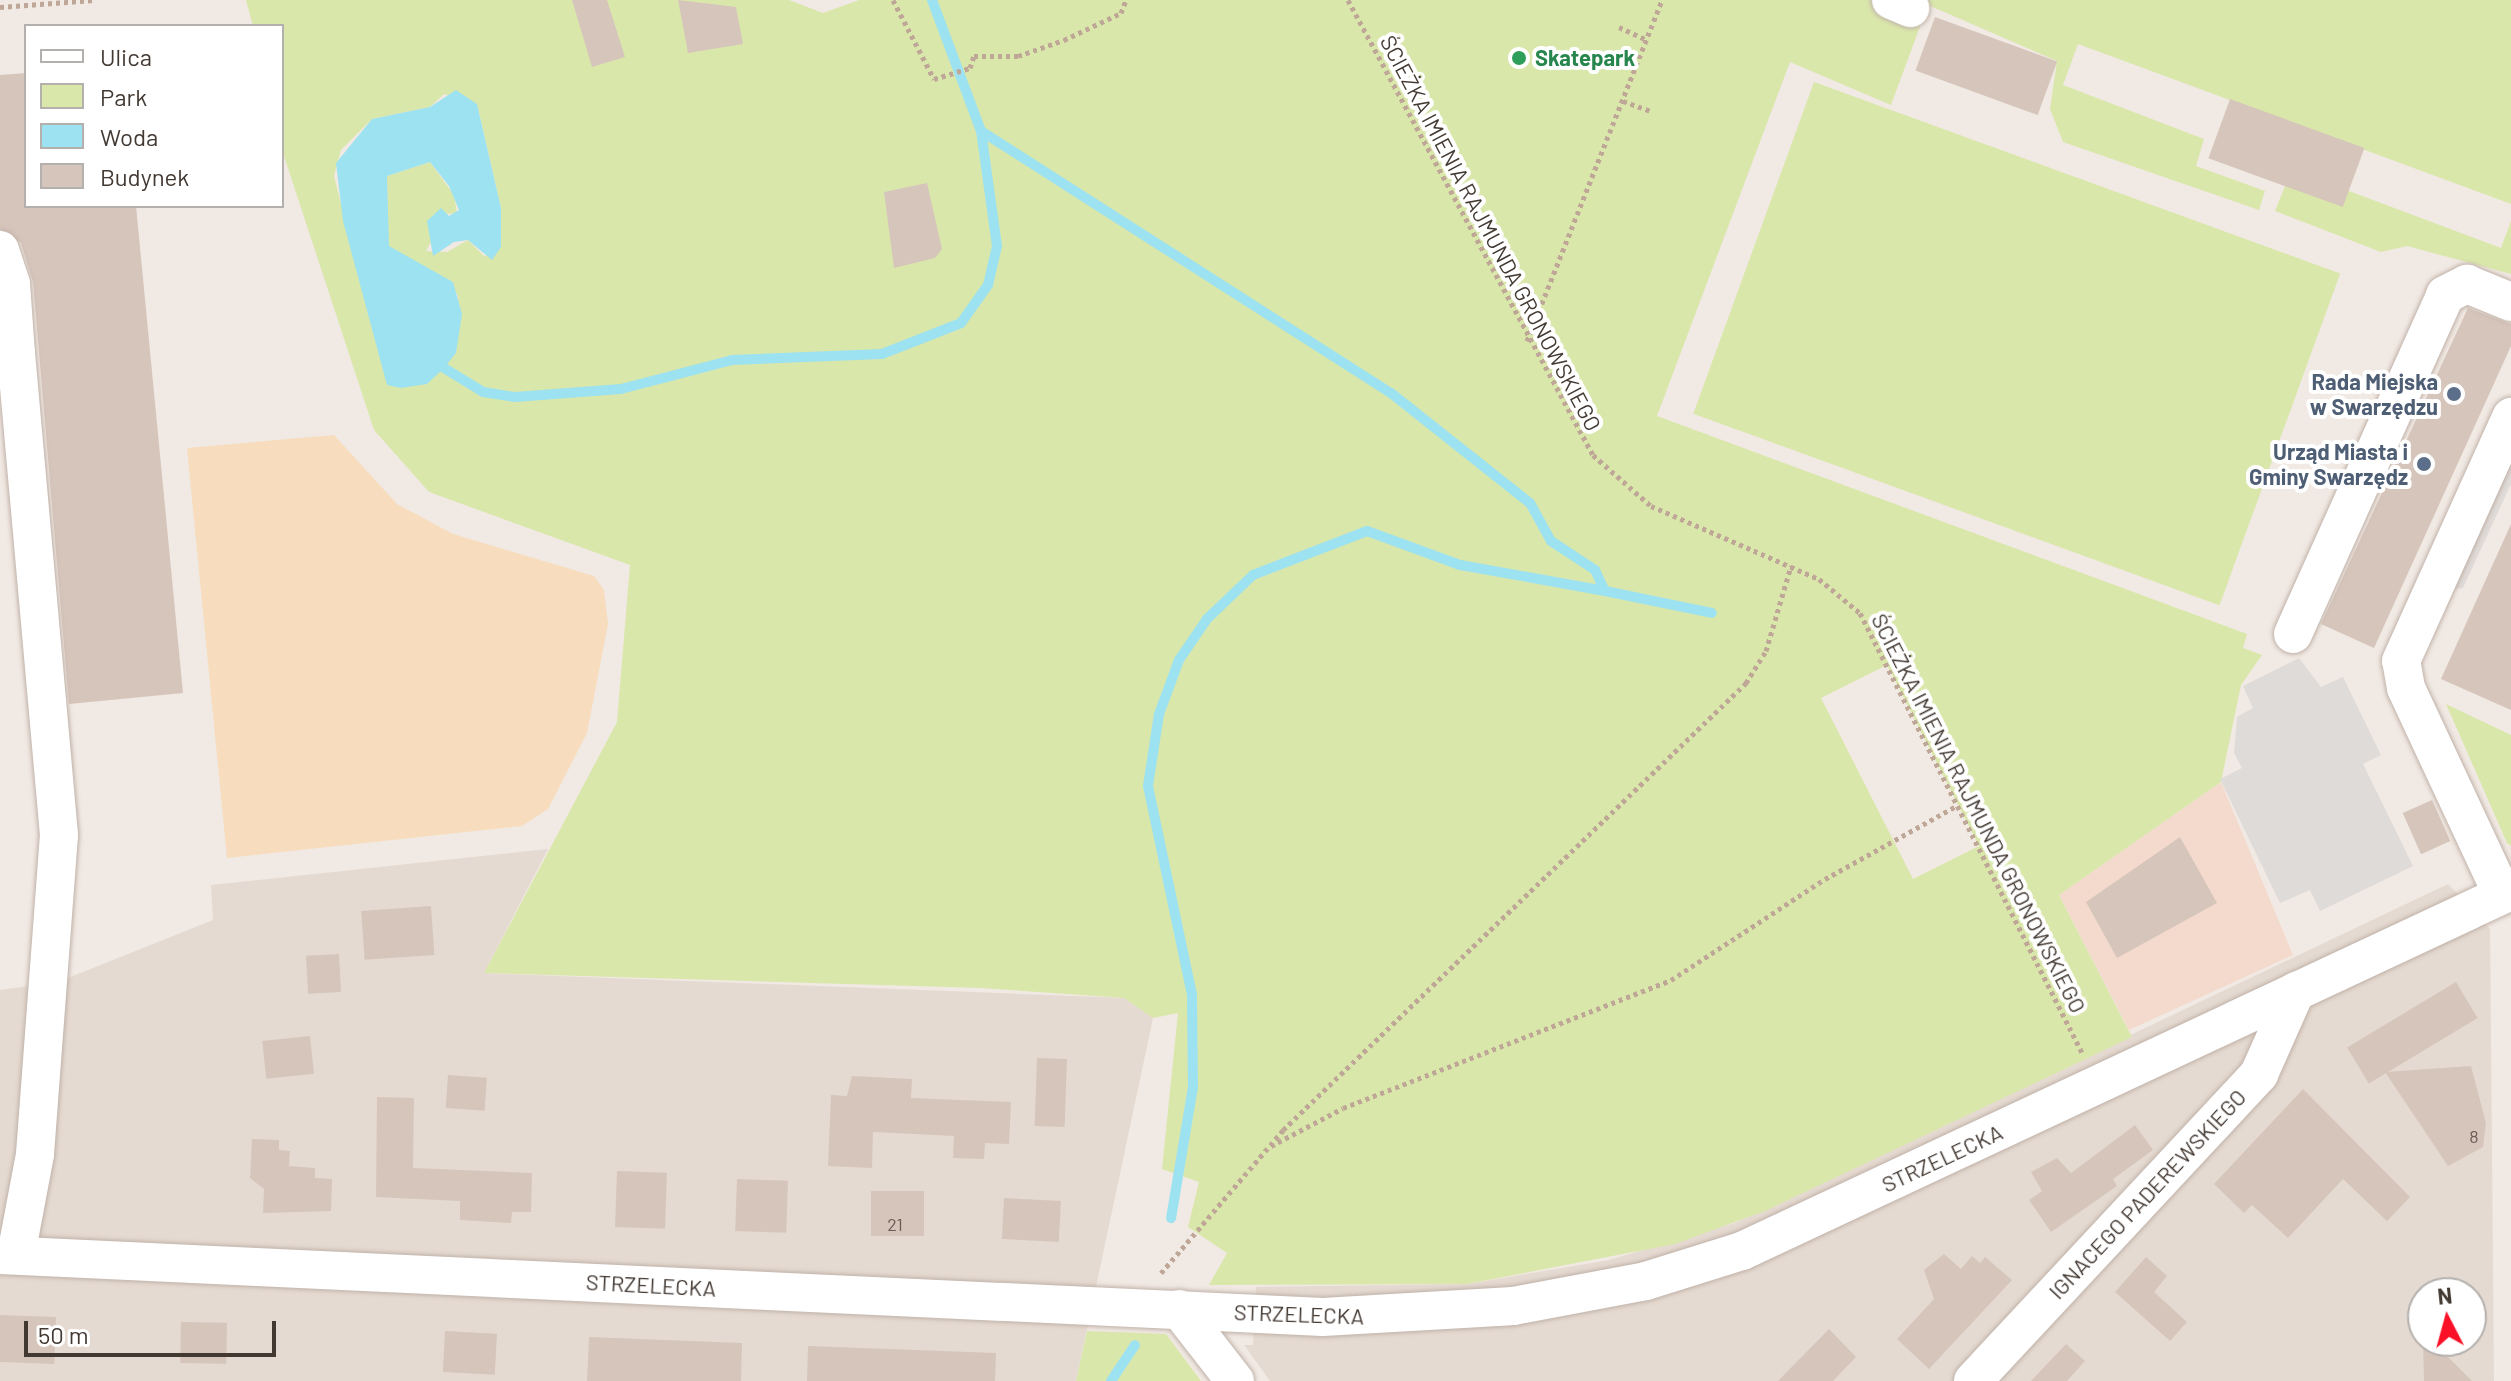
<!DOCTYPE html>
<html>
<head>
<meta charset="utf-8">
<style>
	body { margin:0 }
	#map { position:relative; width:2511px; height:1381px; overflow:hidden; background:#f1e9e3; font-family:Barlow,sans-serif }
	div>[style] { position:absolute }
	.residential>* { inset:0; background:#e5dad1 }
	.commercial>* { inset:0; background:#f4dacd }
	.green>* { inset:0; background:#dae7ab; transform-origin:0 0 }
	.sand>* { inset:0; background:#f7ddbd }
	.parking>* { inset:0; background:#dfdbd8 }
	.water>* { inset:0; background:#9de2f0 }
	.stream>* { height:10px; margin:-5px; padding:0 5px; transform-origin:5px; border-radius:5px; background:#9de2f0 }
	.building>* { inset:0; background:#d6c5bb; transform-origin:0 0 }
	.path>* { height:5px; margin-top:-2.5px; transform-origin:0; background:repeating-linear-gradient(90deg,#bfa797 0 4px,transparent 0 8px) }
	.roads { filter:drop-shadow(0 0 2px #c0b2a9) drop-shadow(0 0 2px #c0b2a9) }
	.minor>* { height:38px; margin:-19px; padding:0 19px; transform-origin:19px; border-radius:19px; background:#fff }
	.dots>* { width:22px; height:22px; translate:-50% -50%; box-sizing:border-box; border:4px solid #fff; border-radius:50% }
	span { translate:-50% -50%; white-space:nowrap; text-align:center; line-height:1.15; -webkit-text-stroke:8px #fff; paint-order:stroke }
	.number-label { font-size:18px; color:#685c55 }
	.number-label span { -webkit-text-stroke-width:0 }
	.leisure-label { font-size:22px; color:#27864d; font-weight:700 }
	.left { translate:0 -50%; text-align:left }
	.street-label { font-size:22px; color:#433933 }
	.service-label { font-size:22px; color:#4e5e75; font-weight:700 }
	.right { translate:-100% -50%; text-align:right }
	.legend { position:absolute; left:24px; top:24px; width:260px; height:184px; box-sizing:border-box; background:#fff; border:2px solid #b4b0ad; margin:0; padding:10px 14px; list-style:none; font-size:24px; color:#433933 }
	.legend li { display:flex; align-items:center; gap:16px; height:40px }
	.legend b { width:40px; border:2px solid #b4b0ad }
	.north { position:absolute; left:2407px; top:1277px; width:80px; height:80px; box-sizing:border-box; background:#fff; border:2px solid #b4b0ad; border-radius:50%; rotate:354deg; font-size:22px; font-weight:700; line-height:32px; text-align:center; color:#433933 }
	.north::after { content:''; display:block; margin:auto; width:28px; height:36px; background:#fb1127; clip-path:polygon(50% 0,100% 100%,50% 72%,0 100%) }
	.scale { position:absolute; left:24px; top:1321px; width:252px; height:36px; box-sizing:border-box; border:4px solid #433933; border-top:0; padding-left:10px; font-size:24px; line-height:28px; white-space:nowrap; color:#433933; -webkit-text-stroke:6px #fff; paint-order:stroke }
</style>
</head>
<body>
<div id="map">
	<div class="residential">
		<div style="clip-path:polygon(548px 849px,484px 973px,1124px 998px,1153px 1018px,1076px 1381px,0 1381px,0 990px,58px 982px,213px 920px,211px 885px)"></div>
		<div style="clip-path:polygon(evenodd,2448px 884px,2490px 929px,2494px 1381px,1270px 1381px,1244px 1345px,1253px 1345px,1256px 1287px,1467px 1284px,1609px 1260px,1735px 1223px,2448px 884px,2423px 1293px,2471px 1293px,2471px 1341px,2423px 1341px,2423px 1293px)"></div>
	</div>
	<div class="commercial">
		<div style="clip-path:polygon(2221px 782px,2293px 955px,2129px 1030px,2059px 895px)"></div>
	</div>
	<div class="green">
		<div style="clip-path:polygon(evenodd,246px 0,789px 0,823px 13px,859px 0,2511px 0,2511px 204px,2078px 44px,2063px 85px,2204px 139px,2196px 166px,2265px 191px,2259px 210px,2063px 142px,2050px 109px,2057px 61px,1928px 5px,1891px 105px,1790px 62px,1657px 416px,2247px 634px,2243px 648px,2262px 655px,2241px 685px,2221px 782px,2059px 895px,2132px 1037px,1765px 1211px,1675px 1244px,1467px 1284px,1209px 1285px,1227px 1253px,1188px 1227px,1199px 1182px,1162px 1169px,1178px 1013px,1153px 1018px,1124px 998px,981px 988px,484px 973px,617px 722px,630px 565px,429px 492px,374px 430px,282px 150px,282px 26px,253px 26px,246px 0,444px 94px,477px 104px,501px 208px,485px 257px,468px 240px,447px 252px,426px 251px,446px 214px,457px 213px,454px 195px,430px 162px,387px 176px,388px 246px,458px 295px,456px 353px,427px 384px,384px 374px,334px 176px,341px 150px,372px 119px,430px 107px,444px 94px,246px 0,1887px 665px,1979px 846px,1913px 879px,1821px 698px,1887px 665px)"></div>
		<div style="left:1814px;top:82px;width:560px;height:353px;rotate:20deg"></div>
		<div style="clip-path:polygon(2285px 186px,2349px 191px,2501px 248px,2511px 221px,2511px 274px,2407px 246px,2381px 252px,2275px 211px)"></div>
		<div style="clip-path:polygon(2446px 704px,2511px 735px,2511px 846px,2507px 843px)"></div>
		<div style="clip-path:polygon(1087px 1331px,1166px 1334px,1201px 1381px,1076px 1381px)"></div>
	</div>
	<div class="sand">
		<div style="clip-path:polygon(334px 435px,397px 504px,453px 534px,594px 576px,604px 590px,608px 624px,587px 733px,548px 809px,522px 826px,227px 858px,187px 448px)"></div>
	</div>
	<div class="parking">
		<div style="clip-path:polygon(2511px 434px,2511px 484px,2463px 588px,2440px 590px)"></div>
		<div style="clip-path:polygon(2299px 658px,2321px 687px,2343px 677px,2381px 755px,2363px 764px,2413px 866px,2320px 911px,2310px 890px,2280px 903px,2220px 779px,2242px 768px,2234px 753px,2237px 717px,2253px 708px,2243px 686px)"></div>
	</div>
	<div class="water">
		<div style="clip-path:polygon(456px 90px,477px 104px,501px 208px,501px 247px,492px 260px,468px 240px,454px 242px,433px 256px,427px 221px,441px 208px,449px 216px,459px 210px,449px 186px,430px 162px,387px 176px,389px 246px,453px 282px,462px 314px,456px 353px,444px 368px,427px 384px,401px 388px,387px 385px,384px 374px,343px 221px,336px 163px,372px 119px,430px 107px)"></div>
	</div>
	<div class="stream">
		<div style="left:932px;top:0;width:140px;rotate:69.5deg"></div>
		<div style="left:981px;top:131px;width:487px;rotate:32.6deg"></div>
		<div style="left:1391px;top:393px;width:177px;rotate:38.4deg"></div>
		<div style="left:1530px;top:503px;width:43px;rotate:61.1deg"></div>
		<div style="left:1551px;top:541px;width:53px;rotate:33.4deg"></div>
		<div style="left:1595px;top:570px;width:23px;rotate:65deg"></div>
		<div style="left:1605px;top:591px;width:147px;rotate:-169.8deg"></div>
		<div style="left:1460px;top:565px;width:99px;rotate:-159.9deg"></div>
		<div style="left:1367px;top:531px;width:122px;rotate:158.9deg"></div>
		<div style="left:1253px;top:575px;width:64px;rotate:136.3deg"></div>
		<div style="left:1207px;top:619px;width:50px;rotate:124.3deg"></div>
		<div style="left:1179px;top:660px;width:58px;rotate:110.3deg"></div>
		<div style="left:1159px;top:714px;width:73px;rotate:98.7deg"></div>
		<div style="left:1148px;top:786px;width:214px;rotate:78.1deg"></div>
		<div style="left:1192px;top:995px;width:92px;rotate:89.4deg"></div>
		<div style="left:1193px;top:1087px;width:133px;rotate:99.5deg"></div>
		<div style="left:444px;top:368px;width:46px;rotate:31.6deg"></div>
		<div style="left:483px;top:392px;width:32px;rotate:9deg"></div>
		<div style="left:515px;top:397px;width:106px;rotate:-4.3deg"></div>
		<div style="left:621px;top:389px;width:115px;rotate:-14.6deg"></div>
		<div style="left:732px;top:360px;width:150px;rotate:-2.3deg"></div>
		<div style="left:882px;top:354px;width:85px;rotate:-21.4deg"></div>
		<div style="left:961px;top:323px;width:47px;rotate:-54.6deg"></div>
		<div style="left:988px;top:285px;width:40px;rotate:-77deg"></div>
		<div style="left:997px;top:246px;width:116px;rotate:-97.9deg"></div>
		<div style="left:1605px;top:591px;width:109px;rotate:11.6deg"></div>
		<div style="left:1111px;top:1381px;width:43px;rotate:-56.3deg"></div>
	</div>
	<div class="building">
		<div style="clip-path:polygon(572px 0,607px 0,625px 57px,592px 67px)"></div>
		<div style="clip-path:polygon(678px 0,736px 7px,743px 44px,688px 53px)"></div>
		<div style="left:1935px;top:17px;width:130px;height:57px;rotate:20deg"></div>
		<div style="clip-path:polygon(26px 73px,26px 206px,136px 206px,183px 693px,69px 704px,33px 282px,21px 243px,0 229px,0 75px)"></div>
		<div style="left:2230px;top:99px;width:143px;height:63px;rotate:20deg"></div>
		<div style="clip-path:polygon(927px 183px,942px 249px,935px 258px,894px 268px,884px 192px)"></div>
		<div style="clip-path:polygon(2468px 308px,2511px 324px,2511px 346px,2374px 648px,2321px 624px)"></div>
		<div style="clip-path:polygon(2511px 524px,2511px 710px,2441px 679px)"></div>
		<div style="left:2432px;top:800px;width:45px;height:32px;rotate:66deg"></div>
		<div style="clip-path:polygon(2180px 837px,2217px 903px,2117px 958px,2086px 902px)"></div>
		<div style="left:431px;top:906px;width:49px;height:70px;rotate:86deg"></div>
		<div style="left:339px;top:954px;width:38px;height:33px;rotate:87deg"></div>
		<div style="left:2456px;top:982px;width:42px;height:127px;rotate:59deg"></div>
		<div style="left:310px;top:1036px;width:38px;height:48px;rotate:84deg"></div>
		<div style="left:1037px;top:1058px;width:30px;height:68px;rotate:2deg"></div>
		<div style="clip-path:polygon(2471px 1066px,2486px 1123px,2483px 1147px,2448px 1166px,2385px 1072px)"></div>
		<div style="left:448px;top:1075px;width:39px;height:33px;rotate:4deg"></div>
		<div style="clip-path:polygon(852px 1076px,912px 1079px,911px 1098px,1011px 1102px,1009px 1144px,985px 1143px,984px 1159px,953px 1158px,954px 1136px,873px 1132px,872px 1168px,828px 1166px,831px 1095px,847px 1096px)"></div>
		<div style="clip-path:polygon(2303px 1089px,2410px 1197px,2387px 1221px,2343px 1179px,2288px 1238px,2252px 1205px,2244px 1213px,2214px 1184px)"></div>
		<div style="clip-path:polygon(377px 1097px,414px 1098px,413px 1168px,532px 1173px,531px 1212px,512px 1212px,511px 1223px,460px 1220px,460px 1201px,376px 1197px)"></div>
		<div style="clip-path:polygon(2135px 1125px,2153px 1150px,2113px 1179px,2117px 1186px,2051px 1232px,2029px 1200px,2042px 1191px,2031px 1172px,2057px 1158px,2071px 1173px)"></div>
		<div style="clip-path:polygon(252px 1139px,279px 1140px,279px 1150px,290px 1151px,289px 1166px,315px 1168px,315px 1178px,332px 1179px,331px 1211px,263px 1213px,264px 1189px,250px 1178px)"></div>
		<div style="left:617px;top:1171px;width:50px;height:56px;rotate:2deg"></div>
		<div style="left:737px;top:1179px;width:51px;height:52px;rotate:2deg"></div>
		<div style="left:871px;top:1191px;width:53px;height:45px"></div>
		<div style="left:1004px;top:1198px;width:57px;height:41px;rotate:3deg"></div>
		<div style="clip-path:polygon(1944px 1254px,1961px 1269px,1972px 1256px,1980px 1263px,1985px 1257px,2012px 1280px,1929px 1369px,1897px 1339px,1934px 1299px,1924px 1270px)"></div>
		<div style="clip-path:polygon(2146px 1257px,2167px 1276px,2154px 1292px,2187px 1322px,2170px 1341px,2115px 1292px)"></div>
		<div style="left:0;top:1315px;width:56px;height:47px;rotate:2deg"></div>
		<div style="left:181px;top:1322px;width:46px;height:41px;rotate:1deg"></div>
		<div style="clip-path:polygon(1829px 1329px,1856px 1357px,1833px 1381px,1778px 1381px)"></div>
		<div style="left:445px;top:1331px;width:52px;height:41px;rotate:3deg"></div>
		<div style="clip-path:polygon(589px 1337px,742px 1343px,741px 1381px,587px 1381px)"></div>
		<div style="clip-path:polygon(2423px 1341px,2432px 1341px,2472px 1381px,2424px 1381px)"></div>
		<div style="clip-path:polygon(2066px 1344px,2085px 1361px,2067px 1381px,2031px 1381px)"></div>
		<div style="clip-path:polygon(808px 1346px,996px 1353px,995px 1381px,807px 1381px)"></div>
	</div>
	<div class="path">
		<div style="left:893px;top:0;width:89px;rotate:62.6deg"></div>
		<div style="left:934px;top:79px;width:38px;rotate:-17deg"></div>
		<div style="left:970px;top:68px;width:13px;rotate:-72deg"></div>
		<div style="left:974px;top:56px;width:44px"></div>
		<div style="left:1018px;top:56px;width:49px;rotate:-19.2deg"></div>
		<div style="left:1064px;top:40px;width:63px;rotate:-25.3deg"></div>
		<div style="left:1121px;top:13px;width:14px;rotate:-69deg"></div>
		<div style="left:1348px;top:0;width:517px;rotate:61.7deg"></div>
		<div style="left:1593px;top:455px;width:77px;rotate:41.3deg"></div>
		<div style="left:1651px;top:506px;width:183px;rotate:23.5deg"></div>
		<div style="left:1819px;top:579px;width:53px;rotate:39.7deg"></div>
		<div style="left:1860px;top:613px;width:495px;rotate:63.2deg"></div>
		<div style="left:0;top:7px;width:94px;rotate:-4.3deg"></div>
		<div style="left:1619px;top:27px;width:31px;rotate:25deg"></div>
		<div style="left:1623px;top:101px;width:29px;rotate:20deg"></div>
		<div style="left:1527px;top:341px;width:367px;rotate:-68.4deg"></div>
		<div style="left:1271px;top:1146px;width:81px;rotate:-27.8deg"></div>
		<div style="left:1343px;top:1108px;width:352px;rotate:-21.3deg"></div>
		<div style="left:1671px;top:980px;width:184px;rotate:-33.3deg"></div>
		<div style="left:1825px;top:879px;width:152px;rotate:-29.1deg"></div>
		<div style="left:1161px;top:1273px;width:188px;rotate:-49.5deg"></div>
		<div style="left:1283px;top:1130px;width:644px;rotate:-43.99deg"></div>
		<div style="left:1746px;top:683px;width:38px;rotate:-58deg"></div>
		<div style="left:1766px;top:651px;width:89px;rotate:-73.6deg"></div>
	</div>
	<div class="roads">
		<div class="minor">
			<div style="left:1891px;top:0;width:21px;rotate:23deg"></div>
			<div style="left:0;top:250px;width:36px;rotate:72deg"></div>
			<div style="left:11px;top:284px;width:69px;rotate:85.9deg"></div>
			<div style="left:16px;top:353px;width:16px;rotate:173deg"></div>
			<div style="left:2293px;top:634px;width:372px;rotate:-65.8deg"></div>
			<div style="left:2445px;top:295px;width:25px;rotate:-27deg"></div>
			<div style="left:2467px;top:284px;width:48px;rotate:22.2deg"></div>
			<div style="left:2502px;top:894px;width:227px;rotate:-115deg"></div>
			<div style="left:2406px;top:688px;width:27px;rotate:-100deg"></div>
			<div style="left:2401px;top:661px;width:268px;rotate:-65.7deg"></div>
			<div style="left:0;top:1255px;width:1324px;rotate:2.68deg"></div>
			<div style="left:1323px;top:1317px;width:190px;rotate:-3.3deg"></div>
			<div style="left:1513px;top:1306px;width:135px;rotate:-10.6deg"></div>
			<div style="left:1646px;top:1281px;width:101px;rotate:-17.4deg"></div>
			<div style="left:1742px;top:1251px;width:849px;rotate:-25.09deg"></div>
			<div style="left:16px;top:1255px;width:103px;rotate:-79.3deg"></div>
			<div style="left:35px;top:1154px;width:320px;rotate:-85.7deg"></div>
			<div style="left:59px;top:835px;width:484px;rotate:-95.1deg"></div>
			<div style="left:1179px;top:1309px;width:91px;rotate:52.1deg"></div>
			<div style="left:1973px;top:1381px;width:420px;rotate:-47deg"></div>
			<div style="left:2259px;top:1074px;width:91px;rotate:-66deg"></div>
		</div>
	</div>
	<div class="dots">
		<div style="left:1519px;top:58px;background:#2e9e5b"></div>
		<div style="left:2454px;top:394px;background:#5c6f8a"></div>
		<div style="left:2424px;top:464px;background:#5c6f8a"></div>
	</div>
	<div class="number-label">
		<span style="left:2474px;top:1136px">8</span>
		<span style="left:895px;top:1224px">21</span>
	</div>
	<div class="leisure-label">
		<span class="left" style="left:1535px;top:58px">Skatepark</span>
	</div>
	<div class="street-label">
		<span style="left:1491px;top:233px;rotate:62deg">ŚCIEŻKA IMIENIA RAJMUNDA GRONOWSKIEGO</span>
		<span style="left:1979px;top:813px;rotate:63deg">ŚCIEŻKA IMIENIA RAJMUNDA GRONOWSKIEGO</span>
		<span style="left:1942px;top:1158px;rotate:-25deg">STRZELECKA</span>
		<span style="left:2147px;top:1194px;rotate:-47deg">IGNACEGO PADEREWSKIEGO</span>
		<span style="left:651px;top:1285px;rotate:3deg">STRZELECKA</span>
		<span style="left:1299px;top:1314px;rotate:2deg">STRZELECKA</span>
	</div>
	<div class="service-label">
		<span class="right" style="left:2438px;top:394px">Rada Miejska<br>w Swarzędzu</span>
		<span class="right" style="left:2408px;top:464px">Urząd Miasta i<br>Gminy Swarzędz</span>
	</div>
	<ul class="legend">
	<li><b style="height:10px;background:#fff"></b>Ulica</li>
	<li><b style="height:22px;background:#dae7ab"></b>Park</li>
	<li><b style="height:22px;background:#9de2f0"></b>Woda</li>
	<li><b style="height:22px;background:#d6c5bb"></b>Budynek</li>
	</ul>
	<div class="north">N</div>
	<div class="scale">50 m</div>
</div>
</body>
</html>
